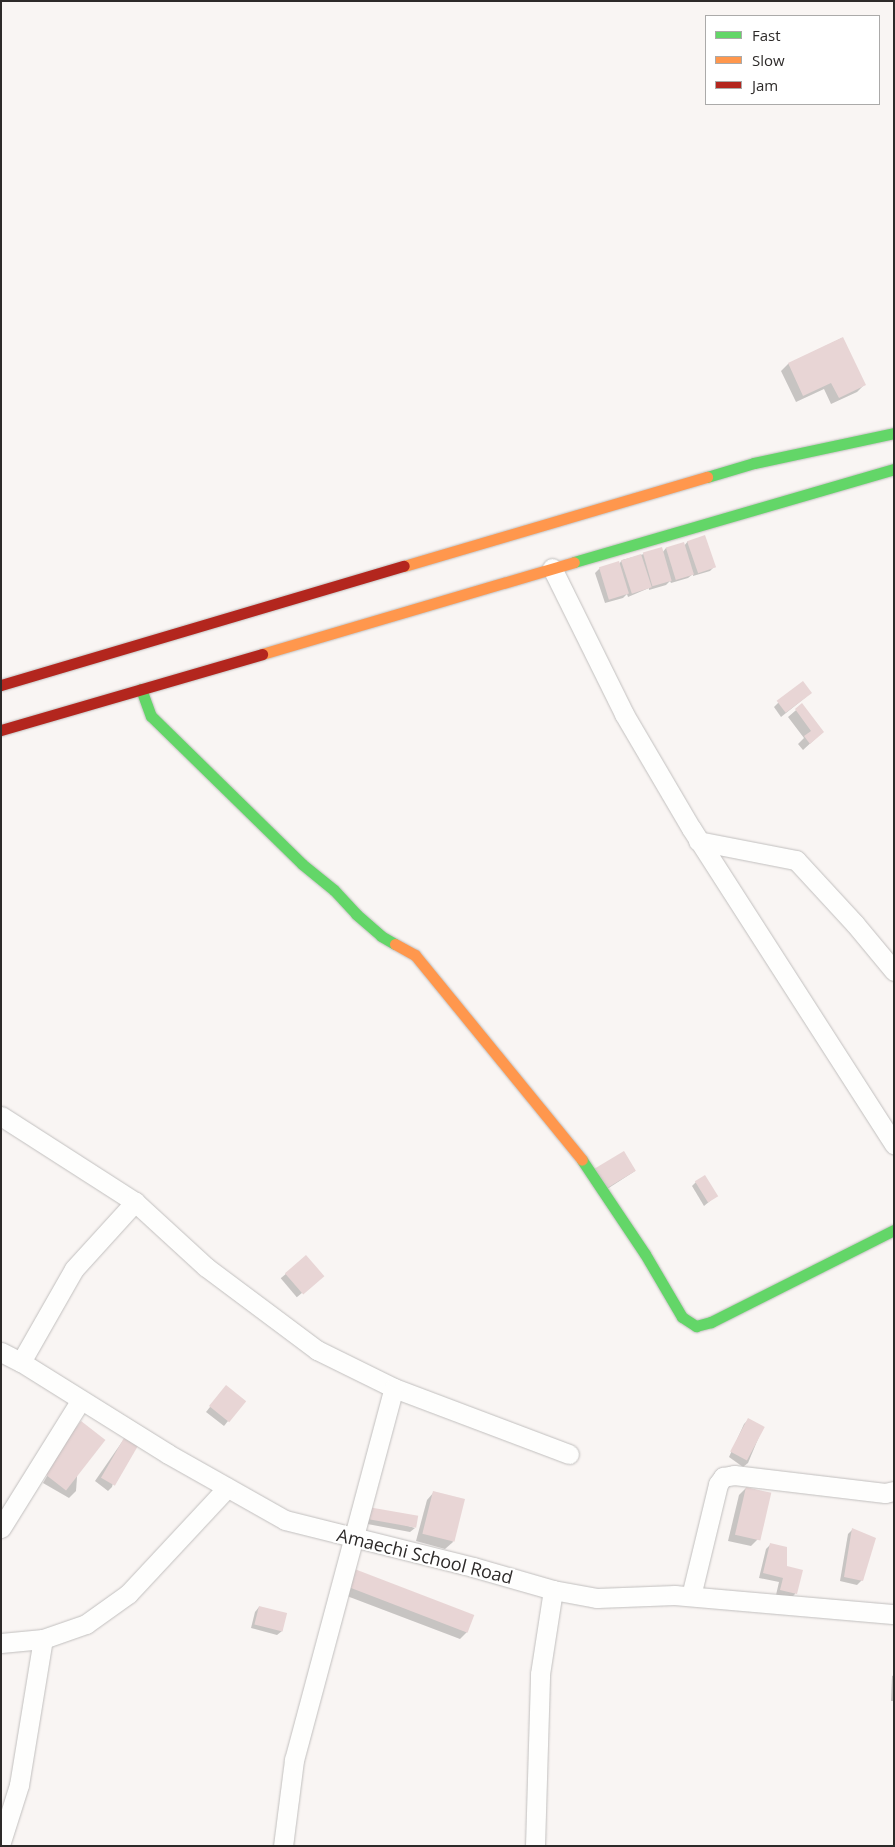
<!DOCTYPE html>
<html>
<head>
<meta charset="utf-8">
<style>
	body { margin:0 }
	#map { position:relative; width:895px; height:1847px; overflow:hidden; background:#f9f5f3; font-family:"Open Sans",sans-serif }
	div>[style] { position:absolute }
	.shadow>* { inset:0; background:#0003; transform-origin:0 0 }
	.building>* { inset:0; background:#e8d5d5; transform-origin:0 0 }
	.roads { filter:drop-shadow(0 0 1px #c1bfbe) drop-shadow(0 0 1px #c1bfbe) }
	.street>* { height:19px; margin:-9.5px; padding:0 9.5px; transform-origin:9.5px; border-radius:9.5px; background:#fefefd }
	.fast>* { height:11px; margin:-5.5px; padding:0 5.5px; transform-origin:5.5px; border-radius:5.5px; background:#63d668 }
	.slow>* { height:11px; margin:-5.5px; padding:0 5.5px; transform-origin:5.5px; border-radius:5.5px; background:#ff974d }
	.jam>* { height:11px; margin:-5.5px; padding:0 5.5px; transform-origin:5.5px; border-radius:5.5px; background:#b3261e }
	span { translate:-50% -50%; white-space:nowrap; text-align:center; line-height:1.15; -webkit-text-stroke:4px #fff; paint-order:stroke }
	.street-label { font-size:18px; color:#2d2a29 }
	.frame { position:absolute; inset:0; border:2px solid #2d2a29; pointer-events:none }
	.legend { position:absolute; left:705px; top:15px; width:175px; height:90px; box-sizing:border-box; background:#fff; border:1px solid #abaaa9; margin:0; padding:6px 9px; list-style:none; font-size:15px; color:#2d2a29 }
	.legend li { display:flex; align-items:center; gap:10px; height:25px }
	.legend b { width:25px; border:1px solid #abaaa9 }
</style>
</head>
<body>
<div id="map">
	<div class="shadow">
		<div style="clip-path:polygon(842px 338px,864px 385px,857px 392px,831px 404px,824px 389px,796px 402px,781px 371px,788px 364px)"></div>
		<div style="clip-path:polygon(688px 541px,714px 567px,710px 571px,693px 576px,693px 574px,688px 578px,671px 583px,670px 581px,666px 585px,649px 590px,649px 588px,628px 597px,627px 594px,623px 598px,605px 603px,595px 573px,600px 568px,619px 564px,622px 560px,644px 554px,662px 553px,666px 548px,684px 546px)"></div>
		<div style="clip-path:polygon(806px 697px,781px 717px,774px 707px,778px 703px)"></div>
		<div style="clip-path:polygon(802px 705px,815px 739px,803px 750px,798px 744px,804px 738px,788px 717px)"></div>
		<div style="clip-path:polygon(635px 1171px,601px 1193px,590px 1174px)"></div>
		<div style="clip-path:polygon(696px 1182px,716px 1196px,704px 1206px,692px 1186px)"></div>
		<div style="left:306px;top:1257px;width:25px;height:33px;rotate:50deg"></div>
		<div style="clip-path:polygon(222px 1392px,244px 1401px,224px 1426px,206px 1412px)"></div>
		<div style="clip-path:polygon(748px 1420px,763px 1427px,748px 1463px,743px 1467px,729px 1457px,744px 1424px)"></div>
		<div style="clip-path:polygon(81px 1423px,76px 1491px,69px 1498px,43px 1483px,74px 1430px)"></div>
		<div style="clip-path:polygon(124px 1439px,112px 1487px,108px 1491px,95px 1481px)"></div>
		<div style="clip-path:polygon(746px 1488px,758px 1539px,751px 1546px,728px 1541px,739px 1495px)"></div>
		<div style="clip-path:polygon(434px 1492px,453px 1542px,445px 1549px,416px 1541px,427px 1500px)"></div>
		<div style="clip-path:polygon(364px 1513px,415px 1528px,410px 1532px,362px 1523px)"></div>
		<div style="clip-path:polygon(853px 1529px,862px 1580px,857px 1585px,840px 1581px,848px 1534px)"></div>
		<div style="clip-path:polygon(770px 1545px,786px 1567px,801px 1571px,795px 1594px,791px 1598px,776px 1595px,779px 1582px,759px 1578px,766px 1549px)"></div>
		<div style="clip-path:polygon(346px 1577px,467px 1632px,460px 1639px,339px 1593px)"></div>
		<div style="clip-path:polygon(259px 1607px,286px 1614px,282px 1631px,277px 1635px,251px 1628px,255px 1612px)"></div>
		<div style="clip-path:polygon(894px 1675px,894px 1701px,891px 1701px,892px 1676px)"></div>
	</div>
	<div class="building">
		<div style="clip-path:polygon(843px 337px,866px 385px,839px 398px,831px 383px,803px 396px,788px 363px)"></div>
		<div style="left:705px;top:535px;width:34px;height:19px;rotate:71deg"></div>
		<div style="left:684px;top:542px;width:34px;height:19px;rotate:73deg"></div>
		<div style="left:662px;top:547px;width:35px;height:20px;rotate:74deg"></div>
		<div style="left:641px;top:554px;width:35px;height:21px;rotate:72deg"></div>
		<div style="left:619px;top:561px;width:34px;height:21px;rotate:73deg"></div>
		<div style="left:803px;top:681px;width:15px;height:33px;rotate:53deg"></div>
		<div style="clip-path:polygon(802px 703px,824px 732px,810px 744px,804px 736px,811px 731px,795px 709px)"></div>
		<div style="left:624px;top:1151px;width:23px;height:35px;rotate:59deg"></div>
		<div style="left:705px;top:1175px;width:25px;height:12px;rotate:58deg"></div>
		<div style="left:306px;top:1255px;width:28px;height:28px;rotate:49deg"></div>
		<div style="left:226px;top:1385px;width:26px;height:27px;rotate:39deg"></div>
		<div style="left:748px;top:1418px;width:19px;height:38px;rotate:28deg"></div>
		<div style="left:81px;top:1421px;width:31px;height:64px;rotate:38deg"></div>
		<div style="left:124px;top:1438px;width:16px;height:46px;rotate:30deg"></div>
		<div style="left:746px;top:1487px;width:26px;height:49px;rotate:13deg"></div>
		<div style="left:433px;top:1491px;width:33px;height:44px;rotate:14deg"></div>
		<div style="left:368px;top:1507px;width:51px;height:12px;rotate:10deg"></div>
		<div style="clip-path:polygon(852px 1528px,876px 1538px,863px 1581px,844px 1577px)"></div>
		<div style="clip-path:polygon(770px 1543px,787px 1547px,787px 1566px,803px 1570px,797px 1594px,780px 1590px,783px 1578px,763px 1573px)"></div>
		<div style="left:352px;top:1568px;width:131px;height:19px;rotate:21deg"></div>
		<div style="left:259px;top:1606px;width:29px;height:19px;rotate:14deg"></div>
	</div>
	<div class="roads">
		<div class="street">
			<div style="left:552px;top:568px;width:163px;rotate:63.7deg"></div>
			<div style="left:624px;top:714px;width:132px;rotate:59.6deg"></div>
			<div style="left:691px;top:828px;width:376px;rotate:57.3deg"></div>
			<div style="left:698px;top:841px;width:100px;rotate:11deg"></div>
			<div style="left:796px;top:860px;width:87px;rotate:47.3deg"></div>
			<div style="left:855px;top:924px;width:61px;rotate:50.3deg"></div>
			<div style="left:1px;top:1116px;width:159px;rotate:32.7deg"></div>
			<div style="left:135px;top:1202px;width:96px;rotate:42.5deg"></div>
			<div style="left:206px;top:1267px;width:139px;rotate:36.8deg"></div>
			<div style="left:317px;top:1350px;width:86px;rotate:26.3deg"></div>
			<div style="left:394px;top:1388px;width:187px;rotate:20.7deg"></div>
			<div style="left:1px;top:1352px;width:22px;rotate:27deg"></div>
			<div style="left:21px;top:1362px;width:173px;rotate:32deg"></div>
			<div style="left:168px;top:1454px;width:134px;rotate:29.4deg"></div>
			<div style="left:285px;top:1520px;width:194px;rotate:14deg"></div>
			<div style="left:473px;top:1567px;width:83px;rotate:16deg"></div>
			<div style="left:553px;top:1590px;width:45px;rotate:10.3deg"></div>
			<div style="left:597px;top:1598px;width:78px;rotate:-2.2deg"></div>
			<div style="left:675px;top:1595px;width:220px;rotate:5deg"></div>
			<div style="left:21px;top:1362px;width:107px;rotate:-60.3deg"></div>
			<div style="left:74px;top:1269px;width:91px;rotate:-47.7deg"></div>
			<div style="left:1px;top:1528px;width:150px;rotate:-58.1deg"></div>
			<div style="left:691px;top:1596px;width:115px;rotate:-76.4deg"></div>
			<div style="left:718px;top:1484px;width:9px;rotate:-54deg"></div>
			<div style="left:723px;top:1477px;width:11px;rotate:-10deg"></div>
			<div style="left:734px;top:1475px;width:152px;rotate:6.8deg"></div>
			<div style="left:885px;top:1493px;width:9px;rotate:-13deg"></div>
			<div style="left:1px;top:1643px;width:42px;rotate:-5.4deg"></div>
			<div style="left:43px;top:1639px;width:46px;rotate:-19.2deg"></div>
			<div style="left:86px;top:1624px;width:52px;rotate:-35.5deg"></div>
			<div style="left:128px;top:1594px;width:145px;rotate:-47deg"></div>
			<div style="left:1px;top:1842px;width:60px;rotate:-72.5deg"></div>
			<div style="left:19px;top:1785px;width:148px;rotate:-80.7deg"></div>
			<div style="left:283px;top:1846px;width:87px;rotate:-82.7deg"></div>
			<div style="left:294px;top:1760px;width:385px;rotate:-75deg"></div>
			<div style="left:535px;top:1846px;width:172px;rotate:-88.3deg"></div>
			<div style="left:540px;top:1674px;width:85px;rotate:-81.2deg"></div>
		</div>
		<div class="fast">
			<div style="left:707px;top:477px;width:49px;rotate:-16.6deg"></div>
			<div style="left:754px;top:463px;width:143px;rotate:-12.1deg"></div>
			<div style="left:574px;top:562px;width:333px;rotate:-16.2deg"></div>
			<div style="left:141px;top:689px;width:29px;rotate:70deg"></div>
			<div style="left:151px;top:716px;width:211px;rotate:44.4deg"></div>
			<div style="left:302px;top:864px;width:41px;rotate:39.1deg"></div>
			<div style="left:334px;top:890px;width:33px;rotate:47deg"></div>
			<div style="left:356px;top:914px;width:33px;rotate:41deg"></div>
			<div style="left:381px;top:936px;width:16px;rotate:30deg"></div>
			<div style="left:582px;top:1160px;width:113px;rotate:56.2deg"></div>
			<div style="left:645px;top:1254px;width:73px;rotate:59.6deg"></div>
			<div style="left:682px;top:1317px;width:17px;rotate:33deg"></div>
			<div style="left:696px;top:1326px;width:16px;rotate:-15deg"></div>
			<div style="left:711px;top:1322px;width:205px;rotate:-26.7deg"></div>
		</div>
		<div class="slow">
			<div style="left:404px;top:566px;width:316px;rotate:-16.4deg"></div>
			<div style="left:262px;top:654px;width:325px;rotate:-16.4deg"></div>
			<div style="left:395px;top:944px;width:23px;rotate:29deg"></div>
			<div style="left:415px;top:955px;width:264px;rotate:50.8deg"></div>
		</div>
		<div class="jam">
			<div style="left:1px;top:685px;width:420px;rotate:-16.5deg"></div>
			<div style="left:1px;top:730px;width:272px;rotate:-16.2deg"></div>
		</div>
	</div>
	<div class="street-label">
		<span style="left:425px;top:1556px;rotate:14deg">Amaechi School Road</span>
	</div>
	<div class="frame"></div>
	<ul class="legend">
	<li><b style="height:6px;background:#63d668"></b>Fast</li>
	<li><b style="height:6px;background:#ff974d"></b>Slow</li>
	<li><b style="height:6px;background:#b3261e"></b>Jam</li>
	</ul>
</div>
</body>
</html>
